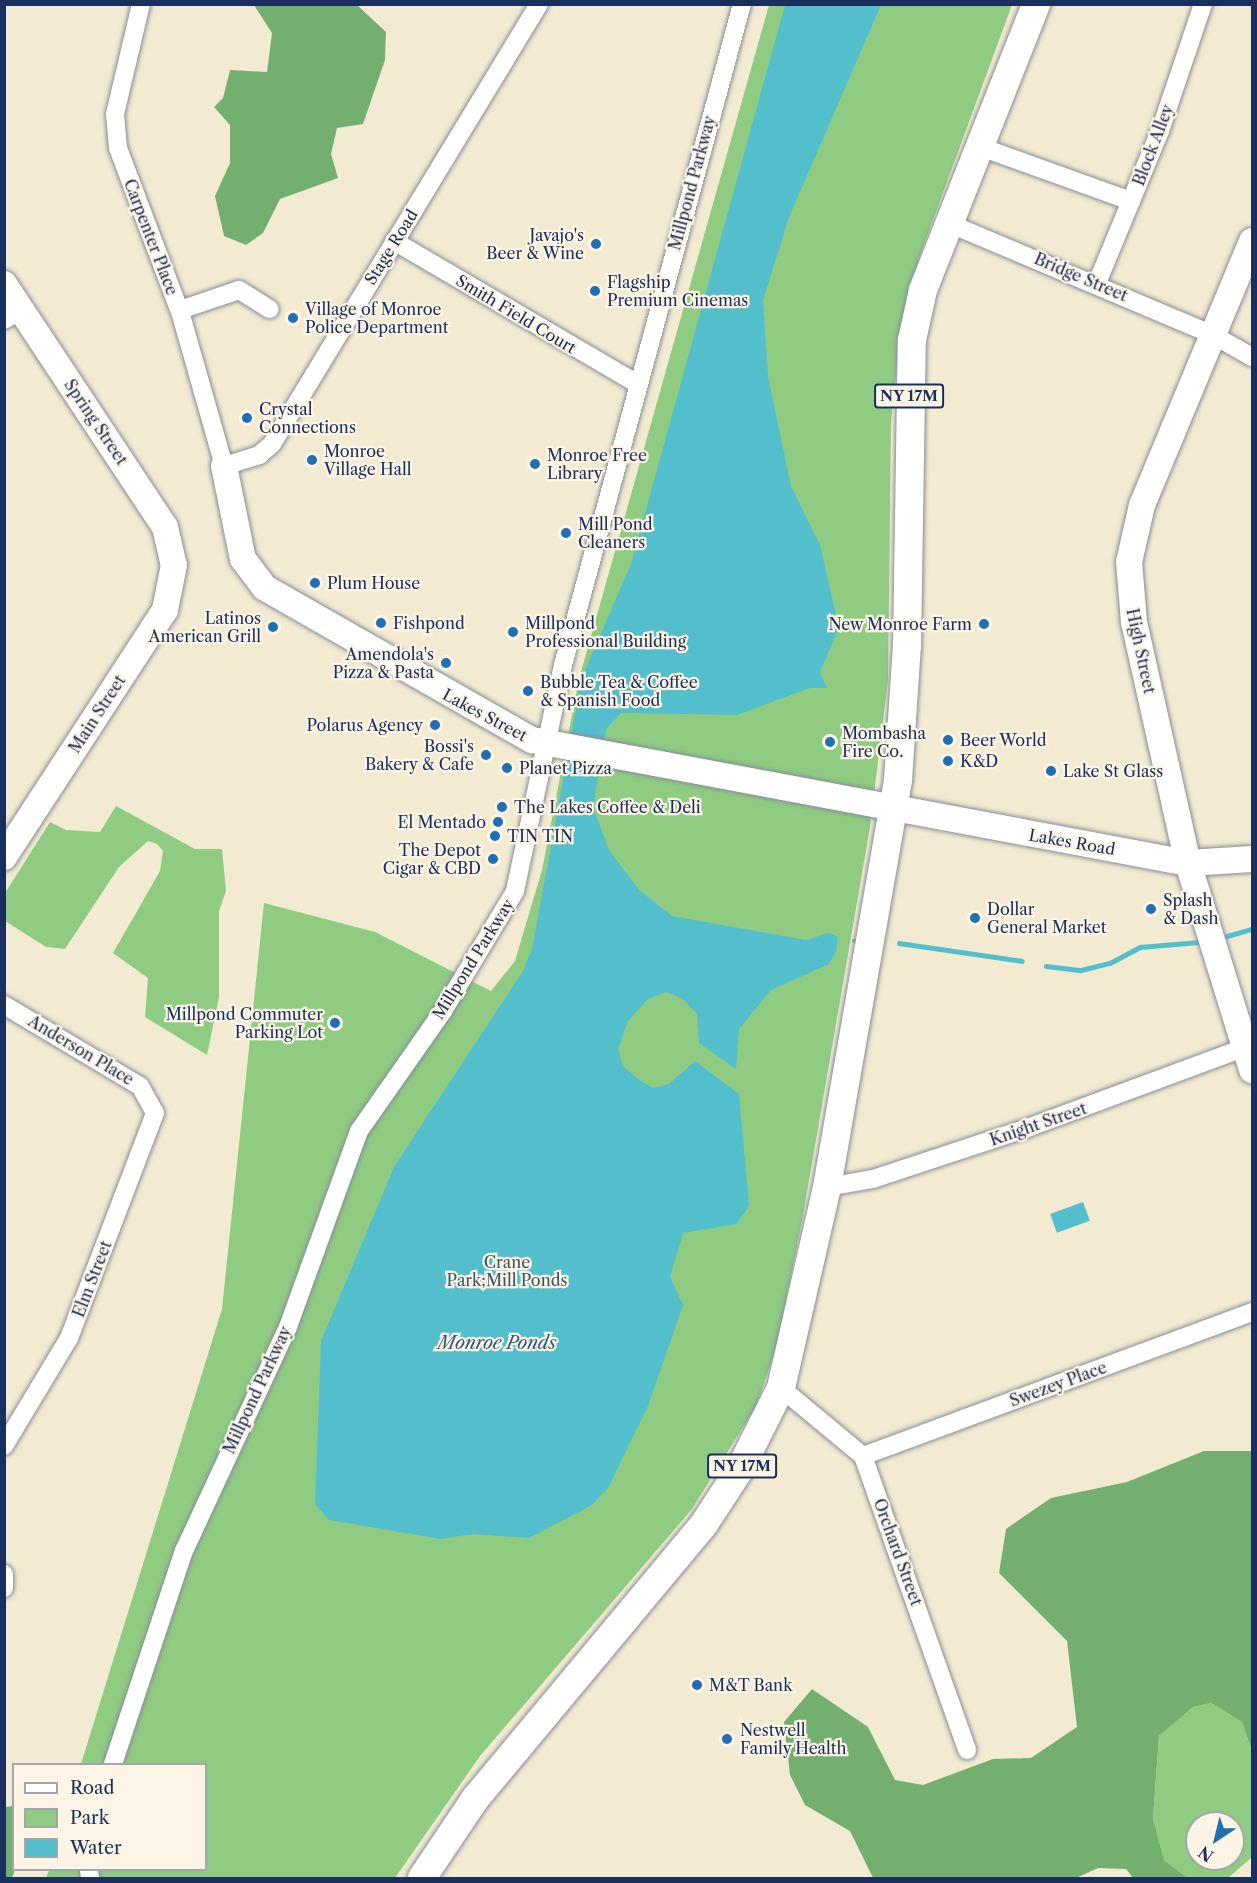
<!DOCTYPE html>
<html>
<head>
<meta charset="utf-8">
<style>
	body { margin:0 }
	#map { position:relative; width:1257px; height:1883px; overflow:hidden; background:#f2ebd1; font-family:"Libre Caslon Text",serif }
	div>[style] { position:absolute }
	.green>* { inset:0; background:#8fcc82 }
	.forest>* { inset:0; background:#73b070 }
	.water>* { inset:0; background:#53bfcd; transform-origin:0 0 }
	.stream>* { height:4.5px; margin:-2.25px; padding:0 2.25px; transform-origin:2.25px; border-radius:2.25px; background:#53bfcd }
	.roads { filter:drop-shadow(0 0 2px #868d98) drop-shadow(0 0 2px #868d98) }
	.street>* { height:18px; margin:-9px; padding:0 9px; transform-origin:9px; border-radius:9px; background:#fff }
	.secondary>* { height:26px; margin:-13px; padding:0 13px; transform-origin:13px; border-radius:13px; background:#fff }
	.primary>* { height:28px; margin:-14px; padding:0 14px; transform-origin:14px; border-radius:14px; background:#fff }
	.dots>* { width:16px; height:16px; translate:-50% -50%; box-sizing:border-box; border:3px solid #fcf5e5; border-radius:50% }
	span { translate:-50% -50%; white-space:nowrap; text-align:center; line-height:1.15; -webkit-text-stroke:4.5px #fcf5e5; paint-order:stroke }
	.shield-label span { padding:2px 4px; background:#fcf5e5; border:2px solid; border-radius:4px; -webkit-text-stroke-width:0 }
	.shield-label { font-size:15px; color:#1b2f5e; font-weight:700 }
	.street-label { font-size:16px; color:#1b2f5e }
	.poi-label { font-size:16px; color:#1b2f5e }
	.right { translate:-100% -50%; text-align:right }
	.left { translate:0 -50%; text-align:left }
	.park-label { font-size:16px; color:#385667 }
	.water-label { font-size:18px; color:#2c5a7f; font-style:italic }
	.frame { position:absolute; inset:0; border:6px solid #1b2f5e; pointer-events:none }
	.legend { position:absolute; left:12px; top:1763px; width:195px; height:108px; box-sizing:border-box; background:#fcf5e5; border:2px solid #a2a6af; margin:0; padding:8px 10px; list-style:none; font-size:18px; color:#1b2f5e }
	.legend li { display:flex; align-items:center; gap:12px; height:30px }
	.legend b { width:30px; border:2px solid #a2a6af }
	.north { position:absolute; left:1185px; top:1811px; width:60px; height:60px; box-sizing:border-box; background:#fcf5e5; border:2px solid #a2a6af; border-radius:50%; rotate:215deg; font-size:16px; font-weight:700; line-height:24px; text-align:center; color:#1b2f5e }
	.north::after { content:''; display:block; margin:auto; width:21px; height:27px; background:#1f6fb2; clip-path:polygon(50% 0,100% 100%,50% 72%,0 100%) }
</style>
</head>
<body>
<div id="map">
	<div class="green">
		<div style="clip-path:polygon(769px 5px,1012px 5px,920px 255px,900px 335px,891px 422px,888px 680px,870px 827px,802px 1221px,776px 1349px,756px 1406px,692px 1509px,480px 1756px,395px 1878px,46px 1878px,49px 1870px,206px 1870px,206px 1764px,81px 1764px,222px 1309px,264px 903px,375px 932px,491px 991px,515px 961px,542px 870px,579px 679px)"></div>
		<div style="clip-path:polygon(116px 806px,195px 849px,222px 849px,226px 891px,219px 911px,219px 997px,207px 1055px,145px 1017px,148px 978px,113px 953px,160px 871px,163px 851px,157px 844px,148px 841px,119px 867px,65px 949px,46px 947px,5px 921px,5px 893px,50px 822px,66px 830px,100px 832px)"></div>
		<div style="clip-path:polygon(evenodd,1211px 1703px,1242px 1722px,1252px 1751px,1251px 1858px,1228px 1878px,1186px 1878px,1164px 1860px,1153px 1818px,1159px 1736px,1193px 1707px,1211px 1703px,1197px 1823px,1233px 1823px,1233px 1859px,1197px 1859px,1197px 1823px)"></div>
	</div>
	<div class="forest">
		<div style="clip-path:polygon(254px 5px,357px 5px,386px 32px,385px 60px,363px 124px,337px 128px,331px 154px,338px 178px,280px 199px,263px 233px,246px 245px,224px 236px,215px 196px,230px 163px,230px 125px,214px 107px,223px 98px,230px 70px,267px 72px,272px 33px)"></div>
		<div style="clip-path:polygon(1204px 1451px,1252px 1451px,1252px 1751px,1242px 1722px,1211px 1703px,1193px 1707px,1159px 1736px,1153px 1818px,1164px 1860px,1187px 1878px,1133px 1878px,1126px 1869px,1098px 1868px,1076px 1878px,873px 1878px,850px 1831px,805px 1805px,790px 1775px,784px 1722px,812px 1689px,868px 1727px,895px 1780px,923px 1785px,993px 1759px,1031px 1758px,1077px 1727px,1067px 1641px,999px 1573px,1006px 1529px,1051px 1498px,1127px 1482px)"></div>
		<div style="clip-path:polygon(13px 1806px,15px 1870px,12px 1878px,5px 1878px,5px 1807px)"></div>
	</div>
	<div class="water">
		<div style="clip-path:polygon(785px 5px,881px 5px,789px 217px,763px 300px,768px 377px,791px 486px,820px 545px,839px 628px,820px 672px,827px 688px,810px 688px,737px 715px,621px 713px,606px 729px,593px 807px,609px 850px,639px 890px,672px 916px,806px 940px,828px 933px,838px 937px,836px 951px,829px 964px,771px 990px,739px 1029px,736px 1069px,699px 1043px,697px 1014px,683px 999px,666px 992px,648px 999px,628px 1021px,618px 1049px,623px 1066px,638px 1079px,653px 1088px,669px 1084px,695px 1061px,739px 1094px,749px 1206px,737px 1224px,683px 1233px,670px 1277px,683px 1305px,648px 1406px,608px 1488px,592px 1505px,529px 1538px,473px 1534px,440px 1539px,329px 1520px,315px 1504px,321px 1341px,394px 1167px,523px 971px,532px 949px,582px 677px,631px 564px)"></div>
		<div style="left:1083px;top:1202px;width:20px;height:35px;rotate:70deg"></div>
	</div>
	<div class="stream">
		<div style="left:1227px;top:936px;width:26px;rotate:-16deg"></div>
		<div style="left:854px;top:941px;width:1px"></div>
		<div style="left:899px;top:943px;width:124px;rotate:8.3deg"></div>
		<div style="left:1046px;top:966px;width:35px;rotate:7deg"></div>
		<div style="left:1081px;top:970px;width:30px;rotate:-14deg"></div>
		<div style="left:1110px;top:963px;width:34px;rotate:-28deg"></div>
		<div style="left:1140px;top:947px;width:59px;rotate:-4.8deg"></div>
	</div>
	<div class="roads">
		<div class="street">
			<div style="left:141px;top:4px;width:113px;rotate:103.3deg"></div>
			<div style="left:115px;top:114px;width:34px;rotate:85deg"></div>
			<div style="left:118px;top:148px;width:178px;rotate:69.3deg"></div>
			<div style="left:181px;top:315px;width:157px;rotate:74.1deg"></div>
			<div style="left:224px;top:466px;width:37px;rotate:-17deg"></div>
			<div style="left:259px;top:455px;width:17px;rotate:-40deg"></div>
			<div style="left:272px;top:444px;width:515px;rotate:-58.75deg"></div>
			<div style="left:978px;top:146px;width:163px;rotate:19.8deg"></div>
			<div style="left:948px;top:223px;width:288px;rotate:22.9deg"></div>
			<div style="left:1213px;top:335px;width:45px;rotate:29.4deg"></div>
			<div style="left:394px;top:241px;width:284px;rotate:30.4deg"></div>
			<div style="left:1097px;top:283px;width:165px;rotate:-67.5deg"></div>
			<div style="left:1160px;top:131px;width:134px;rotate:-71.3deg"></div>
			<div style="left:180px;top:310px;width:62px;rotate:-18.7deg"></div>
			<div style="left:239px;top:290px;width:36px;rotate:32deg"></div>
			<div style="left:4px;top:320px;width:21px;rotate:-29deg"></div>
			<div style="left:4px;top:1005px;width:158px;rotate:30.8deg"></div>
			<div style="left:140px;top:1086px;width:31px;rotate:61deg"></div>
			<div style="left:155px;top:1113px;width:241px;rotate:110.9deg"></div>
			<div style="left:69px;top:1338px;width:126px;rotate:121deg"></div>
			<div style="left:827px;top:1187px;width:47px;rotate:-9.9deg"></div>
			<div style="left:873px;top:1179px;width:165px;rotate:-18.3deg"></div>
			<div style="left:1030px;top:1127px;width:237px;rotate:-20.3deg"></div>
			<div style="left:781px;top:1388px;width:107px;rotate:39.7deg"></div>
			<div style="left:863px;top:1456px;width:312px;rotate:70.5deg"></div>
			<div style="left:863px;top:1456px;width:415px;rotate:-20.3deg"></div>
			<div style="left:4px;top:1574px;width:14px;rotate:90deg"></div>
			<div style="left:113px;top:1764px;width:225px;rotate:-71.6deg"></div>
			<div style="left:184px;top:1551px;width:247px;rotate:-65.1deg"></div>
			<div style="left:288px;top:1327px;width:208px;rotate:-70.1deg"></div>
			<div style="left:359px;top:1131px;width:146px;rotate:-55deg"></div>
			<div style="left:443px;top:1011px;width:140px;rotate:-59deg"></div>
			<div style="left:515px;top:891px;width:231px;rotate:-78deg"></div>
			<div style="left:563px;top:665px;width:685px;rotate:-74.85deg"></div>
			<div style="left:89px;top:1870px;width:8px;rotate:83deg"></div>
		</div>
		<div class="secondary">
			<div style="left:1252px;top:241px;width:286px;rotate:112.6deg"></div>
			<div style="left:1142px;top:505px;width:58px;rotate:102.8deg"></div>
			<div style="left:1129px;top:562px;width:60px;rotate:85.2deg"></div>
			<div style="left:1134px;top:622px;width:247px;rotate:77.4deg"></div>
			<div style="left:1188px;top:863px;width:217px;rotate:72.8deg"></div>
			<div style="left:4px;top:284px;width:291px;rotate:56.5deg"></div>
			<div style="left:165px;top:527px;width:39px;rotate:77deg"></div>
			<div style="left:174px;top:565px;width:46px;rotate:101.3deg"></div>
			<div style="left:165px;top:610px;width:295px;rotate:123.1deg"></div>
			<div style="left:224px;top:466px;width:95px;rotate:78.5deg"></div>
			<div style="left:243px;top:559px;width:36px;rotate:53deg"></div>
			<div style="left:265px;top:588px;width:307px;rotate:29.7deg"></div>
			<div style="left:532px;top:740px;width:667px;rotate:10.62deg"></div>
			<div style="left:1188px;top:863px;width:64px;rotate:-3.6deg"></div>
		</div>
		<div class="primary">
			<div style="left:422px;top:1878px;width:95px;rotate:-56.1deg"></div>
			<div style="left:475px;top:1799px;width:358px;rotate:-50.2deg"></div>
			<div style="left:704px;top:1524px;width:66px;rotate:-56.8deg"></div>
			<div style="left:740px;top:1469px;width:91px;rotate:-63.2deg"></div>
			<div style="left:781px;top:1388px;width:206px;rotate:-77.1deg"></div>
			<div style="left:827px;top:1187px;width:413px;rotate:-80.1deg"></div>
			<div style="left:898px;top:780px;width:134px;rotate:-86.2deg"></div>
			<div style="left:907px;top:646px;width:306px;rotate:-89.1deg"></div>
			<div style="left:912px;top:340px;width:51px;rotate:-77.6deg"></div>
			<div style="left:923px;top:290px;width:308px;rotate:-68.4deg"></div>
		</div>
	</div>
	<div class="dots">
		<div style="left:596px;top:244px;background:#1f6fb2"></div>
		<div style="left:595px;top:291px;background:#1f6fb2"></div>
		<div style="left:293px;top:318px;background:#1f6fb2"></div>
		<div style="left:247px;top:418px;background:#1f6fb2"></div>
		<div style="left:312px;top:460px;background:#1f6fb2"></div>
		<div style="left:535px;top:464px;background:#1f6fb2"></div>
		<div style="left:566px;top:533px;background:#1f6fb2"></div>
		<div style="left:315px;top:583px;background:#1f6fb2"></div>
		<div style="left:381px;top:623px;background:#1f6fb2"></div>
		<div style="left:984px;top:624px;background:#1f6fb2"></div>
		<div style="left:273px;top:627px;background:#1f6fb2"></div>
		<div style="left:513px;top:632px;background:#1f6fb2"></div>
		<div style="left:446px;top:663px;background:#1f6fb2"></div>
		<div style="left:528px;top:691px;background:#1f6fb2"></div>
		<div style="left:435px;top:725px;background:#1f6fb2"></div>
		<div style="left:948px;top:740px;background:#1f6fb2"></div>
		<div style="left:830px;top:742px;background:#1f6fb2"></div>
		<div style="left:486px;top:755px;background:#1f6fb2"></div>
		<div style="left:948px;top:761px;background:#1f6fb2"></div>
		<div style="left:507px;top:768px;background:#1f6fb2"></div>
		<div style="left:1051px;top:771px;background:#1f6fb2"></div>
		<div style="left:502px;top:807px;background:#1f6fb2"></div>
		<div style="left:498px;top:822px;background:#1f6fb2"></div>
		<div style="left:495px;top:836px;background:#1f6fb2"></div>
		<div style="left:493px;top:859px;background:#1f6fb2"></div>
		<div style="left:1151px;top:909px;background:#1f6fb2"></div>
		<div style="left:975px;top:918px;background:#1f6fb2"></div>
		<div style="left:335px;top:1023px;background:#1f6fb2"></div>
		<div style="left:697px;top:1685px;background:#1f6fb2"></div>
		<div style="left:727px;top:1739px;background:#1f6fb2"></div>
	</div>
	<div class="shield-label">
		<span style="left:909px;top:396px">NY 17M</span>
		<span style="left:742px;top:1466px">NY 17M</span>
	</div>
	<div class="street-label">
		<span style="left:1153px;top:145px;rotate:-69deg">Block Alley</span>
		<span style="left:692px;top:183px;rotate:-75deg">Millpond Parkway</span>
		<span style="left:151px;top:237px;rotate:69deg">Carpenter Place</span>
		<span style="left:391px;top:247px;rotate:-58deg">Stage Road</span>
		<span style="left:1081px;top:277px;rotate:23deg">Bridge Street</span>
		<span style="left:516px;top:314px;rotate:31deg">Smith Field Court</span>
		<span style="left:96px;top:422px;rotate:56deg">Spring Street</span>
		<span style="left:1141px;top:651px;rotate:78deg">High Street</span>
		<span style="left:97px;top:714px;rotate:-57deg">Main Street</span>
		<span style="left:485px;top:715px;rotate:28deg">Lakes Street</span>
		<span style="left:1072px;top:842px;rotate:10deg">Lakes Road</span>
		<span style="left:473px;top:959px;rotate:-58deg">Millpond Parkway</span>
		<span style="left:81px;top:1050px;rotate:31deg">Anderson Place</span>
		<span style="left:1038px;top:1124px;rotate:-19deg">Knight Street</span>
		<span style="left:92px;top:1279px;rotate:-69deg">Elm Street</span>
		<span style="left:1058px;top:1384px;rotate:-20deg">Swezey Place</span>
		<span style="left:257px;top:1390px;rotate:-65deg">Millpond Parkway</span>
		<span style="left:898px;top:1552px;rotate:70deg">Orchard Street</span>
	</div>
	<div class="poi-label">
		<span class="right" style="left:584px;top:244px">Javajo's<br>Beer &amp; Wine</span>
		<span class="left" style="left:607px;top:291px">Flagship<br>Premium Cinemas</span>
		<span class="left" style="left:305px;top:318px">Village of Monroe<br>Police Department</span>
		<span class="left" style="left:259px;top:418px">Crystal<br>Connections</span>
		<span class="left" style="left:324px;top:460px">Monroe<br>Village Hall</span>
		<span class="left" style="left:547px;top:464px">Monroe Free<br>Library</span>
		<span class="left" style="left:578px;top:533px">Mill Pond<br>Cleaners</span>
		<span class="left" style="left:327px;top:583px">Plum House</span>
		<span class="right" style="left:261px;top:627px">Latinos<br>American Grill</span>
		<span class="left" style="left:393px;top:623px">Fishpond</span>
		<span class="left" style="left:525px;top:632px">Millpond<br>Professional Building</span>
		<span class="right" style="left:972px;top:624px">New Monroe Farm</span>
		<span class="right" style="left:434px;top:663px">Amendola's<br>Pizza &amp; Pasta</span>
		<span class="left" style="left:540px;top:691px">Bubble Tea &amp; Coffee<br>&amp; Spanish Food</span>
		<span class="right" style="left:423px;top:725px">Polarus Agency</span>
		<span class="left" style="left:842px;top:742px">Mombasha<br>Fire Co.</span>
		<span class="left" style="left:960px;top:740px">Beer World</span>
		<span class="right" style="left:474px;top:755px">Bossi's<br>Bakery &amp; Cafe</span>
		<span class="left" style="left:960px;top:761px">K&amp;D</span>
		<span class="left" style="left:519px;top:768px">Planet Pizza</span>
		<span class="left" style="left:1063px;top:771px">Lake St Glass</span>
		<span class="left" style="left:514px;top:807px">The Lakes Coffee &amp; Deli</span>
		<span class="right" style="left:486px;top:822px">El Mentado</span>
		<span class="left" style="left:507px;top:836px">TIN TIN</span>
		<span class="right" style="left:481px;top:859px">The Depot<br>Cigar &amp; CBD</span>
		<span class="left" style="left:1163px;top:909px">Splash<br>&amp; Dash</span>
		<span class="left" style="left:987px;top:918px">Dollar<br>General Market</span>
		<span class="right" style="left:323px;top:1023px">Millpond Commuter<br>Parking Lot</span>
		<span class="left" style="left:709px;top:1685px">M&amp;T Bank</span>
		<span class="left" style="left:740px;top:1739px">Nestwell<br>Family Health</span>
	</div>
	<div class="park-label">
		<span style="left:507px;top:1271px">Crane<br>Park;Mill Ponds</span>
	</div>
	<div class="water-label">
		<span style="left:497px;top:1343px">Monroe Ponds</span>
	</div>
	<div class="frame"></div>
	<ul class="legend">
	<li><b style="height:8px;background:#fff"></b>Road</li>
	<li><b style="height:16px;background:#8fcc82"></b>Park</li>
	<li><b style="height:16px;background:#53bfcd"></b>Water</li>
	</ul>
	<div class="north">N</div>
</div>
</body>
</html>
